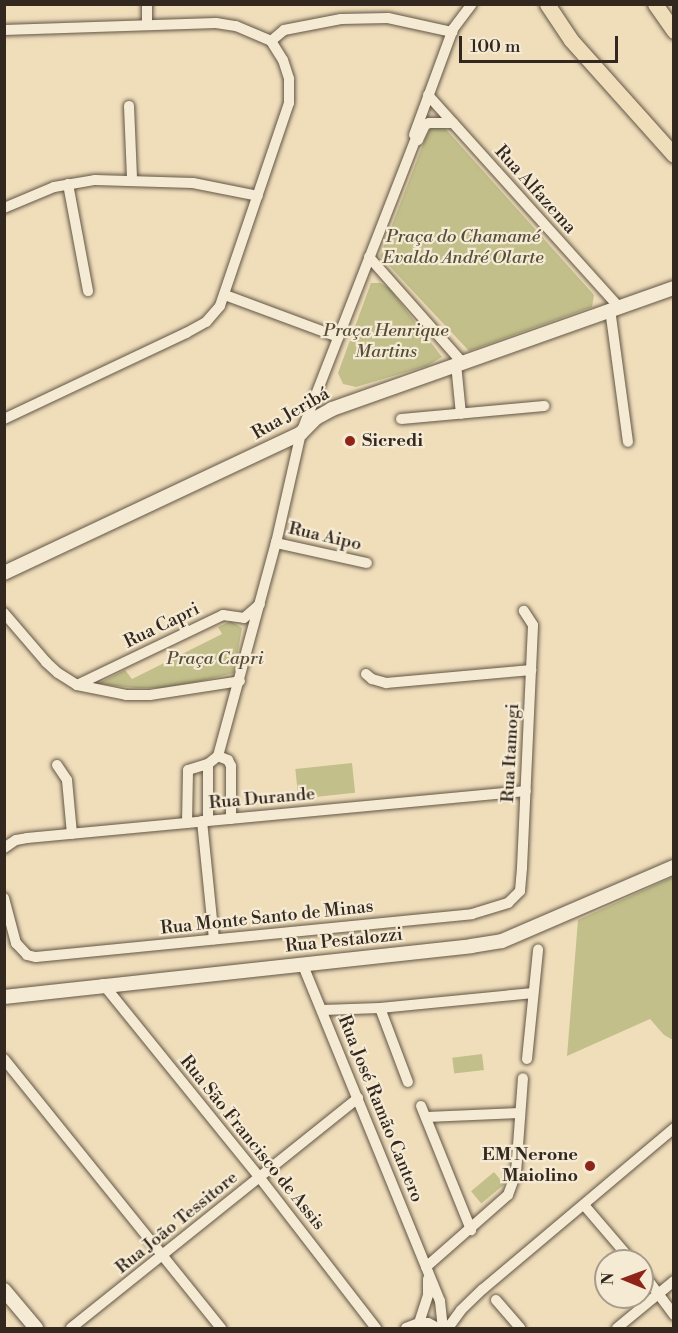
<!DOCTYPE html>
<html>
<head>
<meta charset="utf-8">
<style>
	body { margin:0 }
	#map { position:relative; width:678px; height:1333px; overflow:hidden; background:#f0debb; font-family:"Libre Bodoni",serif }
	div>[style] { position:absolute }
	.green>* { inset:0; background:#c2bf8b; transform-origin:0 0 }
	.roads { filter:drop-shadow(0 0 2px #625646) drop-shadow(0 0 2px #625646) }
	.street>* { height:10px; margin:-5px; padding:0 5px; transform-origin:5px; border-radius:5px; background:#f5ead3 }
	.secondary>* { height:14px; margin:-7px; padding:0 7px; transform-origin:7px; border-radius:7px; background:#f5ead3 }
	.primary>* { height:15px; margin:-7.5px; padding:0 7.5px; transform-origin:7.5px; border-radius:7.5px; background:#f0debb }
	.dots>* { width:16px; height:16px; translate:-50% -50%; box-sizing:border-box; border:3px solid #f5ead3; border-radius:50% }
	span { translate:-50% -50%; white-space:nowrap; text-align:center; line-height:1.15; -webkit-text-stroke:4.5px #f5ead3; paint-order:stroke }
	.street-label { font-size:18px; color:#33281f }
	.park-label { font-size:18px; color:#574e3a; font-style:italic }
	.poi-label { font-size:18px; color:#33281f; font-weight:700 }
	.left { translate:0 -50%; text-align:left }
	.right { translate:-100% -50%; text-align:right }
	.frame { position:absolute; inset:0; border:6px solid #33281f; pointer-events:none }
	.north { position:absolute; left:594px; top:1249px; width:60px; height:60px; box-sizing:border-box; background:#f5ead3; border:2px solid #a79c8b; border-radius:50%; rotate:271deg; font-size:16px; font-weight:700; line-height:24px; text-align:center; color:#33281f }
	.north::after { content:''; display:block; margin:auto; width:21px; height:27px; background:#8f2418; clip-path:polygon(50% 0,100% 100%,50% 72%,0 100%) }
	.scale { position:absolute; left:459px; top:36px; width:159px; height:27px; box-sizing:border-box; border:3px solid #33281f; border-top:0; padding-left:8px; font-size:18px; line-height:21px; white-space:nowrap; color:#33281f; -webkit-text-stroke:4px #f5ead3; paint-order:stroke }
</style>
</head>
<body>
<div id="map">
	<div class="green">
		<div style="clip-path:polygon(444px 127px,594px 295px,592px 307px,469px 351px,380px 256px,427px 134px,432px 128px)"></div>
		<div style="clip-path:polygon(371px 283px,380px 283px,389px 288px,442px 357px,427px 366px,356px 387px,343px 384px,338px 373px)"></div>
		<div style="clip-path:polygon(231px 621px,242px 628px,234px 673px,172px 688px,136px 688px,97px 684px,125px 670px,132px 679px,222px 634px,218px 627px)"></div>
		<div style="left:352px;top:763px;width:30px;height:57px;rotate:84deg"></div>
		<div style="clip-path:polygon(673px 877px,673px 1040px,664px 1035px,650px 1019px,567px 1056px,578px 920px)"></div>
		<div style="left:482px;top:1054px;width:16px;height:30px;rotate:83deg"></div>
		<div style="left:494px;top:1172px;width:16px;height:30px;rotate:50deg"></div>
	</div>
	<div class="roads">
		<div class="street">
			<div style="left:147px;top:4px;width:20px;rotate:90deg"></div>
			<div style="left:4px;top:30px;width:212px;rotate:-1.9deg"></div>
			<div style="left:216px;top:23px;width:20px;rotate:9deg"></div>
			<div style="left:236px;top:26px;width:38px;rotate:23deg"></div>
			<div style="left:271px;top:41px;width:22px;rotate:58deg"></div>
			<div style="left:283px;top:60px;width:20px;rotate:72deg"></div>
			<div style="left:289px;top:79px;width:24px;rotate:90deg"></div>
			<div style="left:289px;top:103px;width:214px;rotate:108.8deg"></div>
			<div style="left:220px;top:306px;width:21px;rotate:131deg"></div>
			<div style="left:206px;top:322px;width:23px;rotate:151deg"></div>
			<div style="left:186px;top:333px;width:201px;rotate:154.7deg"></div>
			<div style="left:271px;top:41px;width:17px;rotate:-40deg"></div>
			<div style="left:284px;top:30px;width:58px;rotate:-10.9deg"></div>
			<div style="left:341px;top:19px;width:47px;rotate:-1.2deg"></div>
			<div style="left:388px;top:18px;width:66px;rotate:12.3deg"></div>
			<div style="left:428px;top:95px;width:284px;rotate:48deg"></div>
			<div style="left:129px;top:106px;width:73px;rotate:87.6deg"></div>
			<div style="left:414px;top:135px;width:113px;rotate:-69.8deg"></div>
			<div style="left:453px;top:29px;width:31px;rotate:-53deg"></div>
			<div style="left:68px;top:184px;width:109px;rotate:79.4deg"></div>
			<div style="left:4px;top:208px;width:54px;rotate:-22.8deg"></div>
			<div style="left:54px;top:187px;width:42px;rotate:-9.7deg"></div>
			<div style="left:95px;top:180px;width:98px;rotate:1.8deg"></div>
			<div style="left:193px;top:183px;width:66px;rotate:11.3deg"></div>
			<div style="left:369px;top:257px;width:140px;rotate:48.5deg"></div>
			<div style="left:225px;top:295px;width:121px;rotate:20.4deg"></div>
			<div style="left:610px;top:309px;width:134px;rotate:82.3deg"></div>
			<div style="left:456px;top:364px;width:50px;rotate:84.3deg"></div>
			<div style="left:401px;top:419px;width:144px;rotate:-5.2deg"></div>
			<div style="left:276px;top:543px;width:93px;rotate:12.4deg"></div>
			<div style="left:4px;top:613px;width:65px;rotate:49.4deg"></div>
			<div style="left:46px;top:662px;width:16px;rotate:43deg"></div>
			<div style="left:58px;top:673px;width:22px;rotate:32deg"></div>
			<div style="left:77px;top:685px;width:50px;rotate:11.5deg"></div>
			<div style="left:126px;top:695px;width:24px"></div>
			<div style="left:150px;top:695px;width:91px;rotate:-8.8deg"></div>
			<div style="left:366px;top:674px;width:8px;rotate:40deg"></div>
			<div style="left:372px;top:679px;width:15px;rotate:16deg"></div>
			<div style="left:386px;top:683px;width:146px;rotate:-5.1deg"></div>
			<div style="left:77px;top:685px;width:162px;rotate:-25.6deg"></div>
			<div style="left:223px;top:615px;width:21px;rotate:8deg"></div>
			<div style="left:244px;top:618px;width:21px;rotate:-41deg"></div>
			<div style="left:218px;top:756px;width:11px;rotate:22deg"></div>
			<div style="left:228px;top:760px;width:7px;rotate:63deg"></div>
			<div style="left:231px;top:766px;width:53px;rotate:90deg"></div>
			<div style="left:57px;top:765px;width:18px;rotate:56deg"></div>
			<div style="left:67px;top:780px;width:54px;rotate:84.7deg"></div>
			<div style="left:202px;top:821px;width:119px;rotate:84.2deg"></div>
			<div style="left:208px;top:821px;width:57px;rotate:-90deg"></div>
			<div style="left:187px;top:823px;width:53px;rotate:-88.9deg"></div>
			<div style="left:188px;top:770px;width:21px;rotate:-17deg"></div>
			<div style="left:208px;top:764px;width:13px;rotate:-39deg"></div>
			<div style="left:218px;top:756px;width:221px;rotate:-74.8deg"></div>
			<div style="left:276px;top:543px;width:113px;rotate:-77.2deg"></div>
			<div style="left:301px;top:433px;width:313px;rotate:-68.7deg"></div>
			<div style="left:415px;top:141px;width:3px;rotate:-18deg"></div>
			<div style="left:418px;top:140px;width:17px;rotate:-65deg"></div>
			<div style="left:425px;top:125px;width:4px;rotate:-27deg"></div>
			<div style="left:429px;top:123px;width:24px"></div>
			<div style="left:4px;top:848px;width:14px;rotate:-34deg"></div>
			<div style="left:16px;top:840px;width:11px;rotate:-10deg"></div>
			<div style="left:27px;top:838px;width:501px;rotate:-5.38deg"></div>
			<div style="left:4px;top:898px;width:47px;rotate:75.1deg"></div>
			<div style="left:16px;top:943px;width:16px;rotate:47deg"></div>
			<div style="left:27px;top:955px;width:9px;rotate:13deg"></div>
			<div style="left:36px;top:957px;width:438px;rotate:-5.6deg"></div>
			<div style="left:472px;top:914px;width:38px;rotate:-17deg"></div>
			<div style="left:508px;top:903px;width:17px;rotate:-45deg"></div>
			<div style="left:520px;top:891px;width:23px;rotate:-85deg"></div>
			<div style="left:522px;top:868px;width:243px;rotate:-87.4deg"></div>
			<div style="left:533px;top:625px;width:17px;rotate:-123deg"></div>
			<div style="left:302px;top:963px;width:365px;rotate:67.8deg"></div>
			<div style="left:440px;top:1301px;width:27px;rotate:84deg"></div>
			<div style="left:103px;top:984px;width:250px;rotate:51deg"></div>
			<div style="left:260px;top:1178px;width:190px;rotate:52.3deg"></div>
			<div style="left:380px;top:1008px;width:79px;rotate:69.3deg"></div>
			<div style="left:323px;top:1010px;width:57px;rotate:-2deg"></div>
			<div style="left:380px;top:1008px;width:154px;rotate:-5.6deg"></div>
			<div style="left:4px;top:1059px;width:346px;rotate:51.1deg"></div>
			<div style="left:527px;top:1059px;width:110px;rotate:-84.2deg"></div>
			<div style="left:421px;top:1106px;width:134px;rotate:68deg"></div>
			<div style="left:426px;top:1117px;width:94px;rotate:-2.4deg"></div>
			<div style="left:584px;top:1205px;width:74px;rotate:49.4deg"></div>
			<div style="left:426px;top:1267px;width:109px;rotate:-41.3deg"></div>
			<div style="left:508px;top:1195px;width:23px;rotate:-70deg"></div>
			<div style="left:516px;top:1173px;width:95px;rotate:-85.8deg"></div>
			<div style="left:642px;top:1272px;width:54px;rotate:53.3deg"></div>
			<div style="left:496px;top:1300px;width:37px;rotate:49deg"></div>
			<div style="left:419px;top:1323px;width:29px;rotate:-72deg"></div>
			<div style="left:428px;top:1295px;width:16px;rotate:-90deg"></div>
			<div style="left:71px;top:1328px;width:368px;rotate:-38.7deg"></div>
			<div style="left:406px;top:1328px;width:14px;rotate:-21deg"></div>
			<div style="left:419px;top:1323px;width:9px"></div>
			<div style="left:428px;top:1323px;width:11px;rotate:27deg"></div>
			<div style="left:448px;top:1328px;width:22px;rotate:-54deg"></div>
			<div style="left:461px;top:1310px;width:30px;rotate:-44deg"></div>
			<div style="left:483px;top:1289px;width:250px;rotate:-40.1deg"></div>
			<div style="left:617px;top:1328px;width:74px;rotate:-39.5deg"></div>
		</div>
		<div class="secondary">
			<div style="left:4px;top:573px;width:328px;rotate:-25.2deg"></div>
			<div style="left:301px;top:433px;width:21px;rotate:-45deg"></div>
			<div style="left:316px;top:418px;width:18px;rotate:-29deg"></div>
			<div style="left:332px;top:409px;width:363px;rotate:-19.5deg"></div>
			<div style="left:4px;top:997px;width:470px;rotate:-6.2deg"></div>
			<div style="left:471px;top:946px;width:31px;rotate:-9deg"></div>
			<div style="left:502px;top:941px;width:187px;rotate:-23.3deg"></div>
			<div style="left:4px;top:1290px;width:50px;rotate:49.9deg"></div>
		</div>
		<div class="primary">
			<div style="left:547px;top:4px;width:43px;rotate:56.3deg"></div>
			<div style="left:571px;top:40px;width:154px;rotate:48.2deg"></div>
			<div style="left:655px;top:4px;width:33px;rotate:55deg"></div>
		</div>
	</div>
	<div class="dots">
		<div style="left:350px;top:441px;background:#8f2418"></div>
		<div style="left:590px;top:1166px;background:#8f2418"></div>
	</div>
	<div class="street-label">
		<span style="left:535px;top:190px;rotate:48deg">Rua Alfazema</span>
		<span style="left:291px;top:414px;rotate:-30deg">Rua Jeribá</span>
		<span style="left:325px;top:537px;rotate:13deg">Rua Aipo</span>
		<span style="left:162px;top:626px;rotate:-26deg">Rua Capri</span>
		<span style="left:511px;top:753px;rotate:-87deg">Rua Itamogi</span>
		<span style="left:262px;top:799px;rotate:-5deg">Rua Durande</span>
		<span style="left:267px;top:918px;rotate:-6deg">Rua Monte Santo de Minas</span>
		<span style="left:344px;top:941px;rotate:-6deg">Rua Pestalozzi</span>
		<span style="left:380px;top:1109px;rotate:68deg">Rua José Ramão Cantero</span>
		<span style="left:252px;top:1143px;rotate:51deg">Rua São Francisco de Assis</span>
		<span style="left:177px;top:1223px;rotate:-39deg">Rua João Tessitore</span>
	</div>
	<div class="park-label">
		<span style="left:463px;top:248px">Praça do Chamamé<br>Evaldo André Olarte</span>
		<span style="left:386px;top:342px">Praça Henrique<br>Martins</span>
		<span style="left:215px;top:659px">Praça Capri</span>
	</div>
	<div class="poi-label">
		<span class="left" style="left:362px;top:441px">Sicredi</span>
		<span class="right" style="left:578px;top:1166px">EM Nerone<br>Maiolino</span>
	</div>
	<div class="frame"></div>
	<div class="north">N</div>
	<div class="scale">100 m</div>
</div>
</body>
</html>
